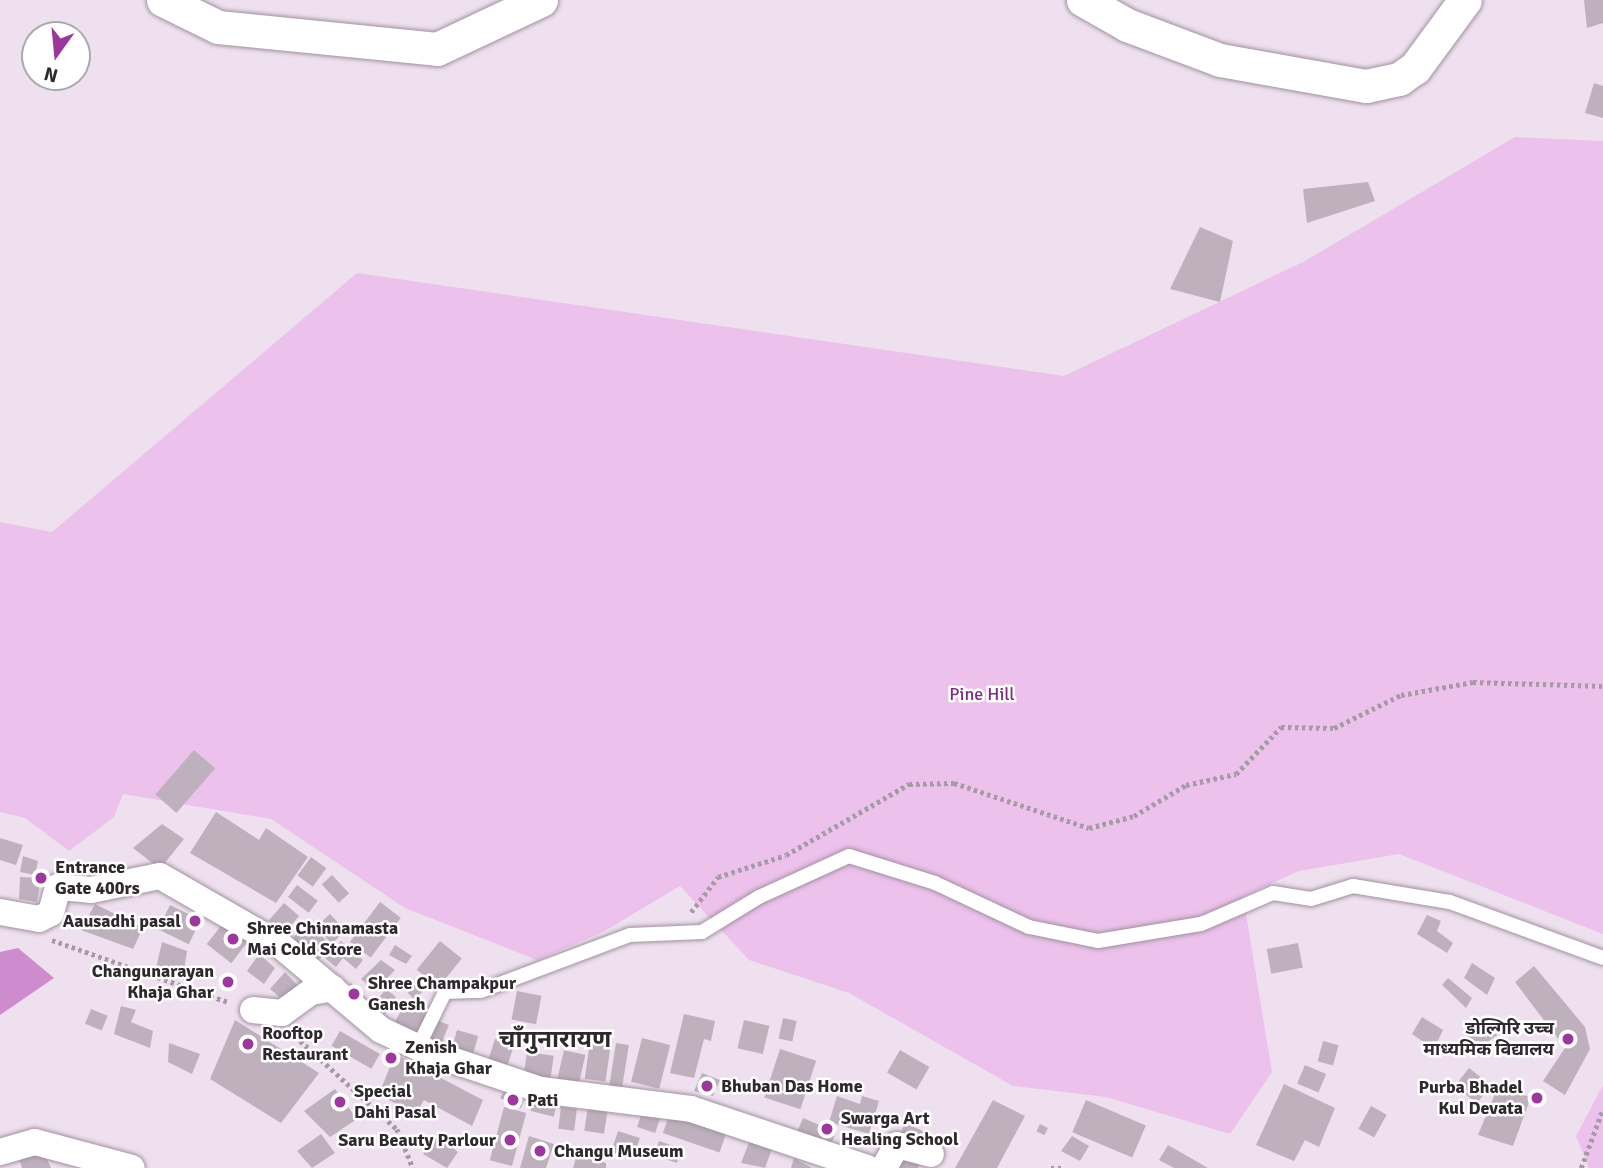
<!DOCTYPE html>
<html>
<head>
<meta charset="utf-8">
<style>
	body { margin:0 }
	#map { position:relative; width:1603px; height:1168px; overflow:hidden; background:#efe0ef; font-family:Signika,"Noto Sans Devanagari",sans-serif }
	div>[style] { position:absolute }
	.green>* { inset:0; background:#ecc1eb }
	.water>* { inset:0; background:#ce8bcd }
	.building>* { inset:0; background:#bfb0be; transform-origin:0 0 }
	.path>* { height:4.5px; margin-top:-2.25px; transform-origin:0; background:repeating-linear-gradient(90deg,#a59aa5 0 3.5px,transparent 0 7px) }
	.roads { filter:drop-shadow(0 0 2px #a092a0) drop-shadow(0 0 2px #a092a0) }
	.service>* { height:14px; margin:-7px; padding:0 7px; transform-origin:7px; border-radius:7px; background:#fff }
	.minor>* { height:26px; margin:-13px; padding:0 13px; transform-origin:13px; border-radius:13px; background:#fff }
	.tertiary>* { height:33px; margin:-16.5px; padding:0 16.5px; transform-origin:16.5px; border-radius:16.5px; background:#fff }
	.dots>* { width:19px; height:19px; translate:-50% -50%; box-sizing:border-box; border:4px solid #fff; border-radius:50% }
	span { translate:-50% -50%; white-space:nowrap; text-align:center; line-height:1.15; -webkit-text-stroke:5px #fff; paint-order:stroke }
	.park-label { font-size:18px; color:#7c2d7d }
	.poi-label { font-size:18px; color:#2f292e; font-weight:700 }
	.left { translate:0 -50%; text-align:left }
	.right { translate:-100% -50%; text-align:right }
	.district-label { font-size:24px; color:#2f292e; font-weight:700 }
	.north { position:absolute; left:21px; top:21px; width:70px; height:70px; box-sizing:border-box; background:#fff; border:2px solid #aca9ab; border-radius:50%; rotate:195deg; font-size:19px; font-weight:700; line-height:28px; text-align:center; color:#2f292e }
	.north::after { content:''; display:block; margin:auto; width:24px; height:32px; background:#9b379d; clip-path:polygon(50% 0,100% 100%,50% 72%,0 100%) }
</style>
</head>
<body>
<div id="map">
	<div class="green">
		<div style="clip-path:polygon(1515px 137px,1603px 141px,1603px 934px,1399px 854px,1299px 871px,1243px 896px,1272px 1072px,1230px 1134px,1106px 1097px,1013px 1086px,849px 993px,749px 960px,680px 886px,603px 932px,537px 960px,405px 908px,271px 819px,123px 794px,114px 817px,69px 851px,25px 818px,0 812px,0 522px,52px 532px,357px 273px,1064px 376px,1305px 261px)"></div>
		<div style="clip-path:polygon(1603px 1085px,1603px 1168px,1589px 1168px,1576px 1136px)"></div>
	</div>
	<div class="water">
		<div style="clip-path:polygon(18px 948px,54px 978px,0 1015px,0 952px)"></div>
	</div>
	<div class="building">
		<div style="clip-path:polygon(1584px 0,1603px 0,1603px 23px,1587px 28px)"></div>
		<div style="clip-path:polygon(1594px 83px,1603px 86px,1603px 118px,1585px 113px)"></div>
		<div style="clip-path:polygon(1368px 182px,1375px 201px,1307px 223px,1303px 189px)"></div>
		<div style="clip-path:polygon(1200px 227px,1233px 241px,1220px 302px,1170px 289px)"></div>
		<div style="left:194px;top:750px;width:28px;height:59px;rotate:41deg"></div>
		<div style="clip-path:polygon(216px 812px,259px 840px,266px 828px,308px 857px,276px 903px,190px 853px)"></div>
		<div style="clip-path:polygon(162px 824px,184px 839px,160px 869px,133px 848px)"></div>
		<div style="clip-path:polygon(0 838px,23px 845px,16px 865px,0 860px)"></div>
		<div style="clip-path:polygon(23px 856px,38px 861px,35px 875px,20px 872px)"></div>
		<div style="left:311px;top:857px;width:19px;height:23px;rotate:36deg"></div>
		<div style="left:332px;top:875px;width:25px;height:14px;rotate:47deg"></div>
		<div style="clip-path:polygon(20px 877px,41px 878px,37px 902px,19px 899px)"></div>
		<div style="left:297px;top:885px;width:26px;height:15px;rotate:37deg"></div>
		<div style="left:380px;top:902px;width:26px;height:50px;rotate:37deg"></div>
		<div style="left:284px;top:903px;width:20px;height:23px;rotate:41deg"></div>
		<div style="clip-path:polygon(95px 904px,143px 928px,133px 949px,81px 930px)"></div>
		<div style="left:170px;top:905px;width:34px;height:27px;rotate:26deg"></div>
		<div style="left:330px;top:914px;width:23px;height:19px;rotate:47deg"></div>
		<div style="clip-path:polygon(1427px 915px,1441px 921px,1437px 931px,1453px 943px,1447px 953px,1417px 934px)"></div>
		<div style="left:224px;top:922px;width:31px;height:28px;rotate:38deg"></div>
		<div style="clip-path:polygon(304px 924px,312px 925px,332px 947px,313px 965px,288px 945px)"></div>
		<div style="clip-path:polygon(341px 941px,363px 960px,356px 969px,343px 958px,336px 967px,325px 958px)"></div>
		<div style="left:440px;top:941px;width:28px;height:37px;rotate:39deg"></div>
		<div style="clip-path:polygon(162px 942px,187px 951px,183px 977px,156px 968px)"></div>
		<div style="left:1298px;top:943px;width:25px;height:32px;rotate:79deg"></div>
		<div style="clip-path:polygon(395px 945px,412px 956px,406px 964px,389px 955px)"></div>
		<div style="clip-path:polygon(259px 954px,275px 968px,264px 984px,247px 971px)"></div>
		<div style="clip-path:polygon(381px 960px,395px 970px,375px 991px,361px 979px)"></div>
		<div style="clip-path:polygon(1472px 963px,1495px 978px,1487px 995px,1464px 978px)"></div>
		<div style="clip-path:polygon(1534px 966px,1585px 1027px,1590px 1049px,1565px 1095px,1543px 1081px,1565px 1048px,1515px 982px)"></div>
		<div style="clip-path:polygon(285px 972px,298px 986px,283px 1000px,270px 989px)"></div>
		<div style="clip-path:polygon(1448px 978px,1472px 998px,1466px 1008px,1442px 985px)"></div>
		<div style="left:418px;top:982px;width:10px;height:15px;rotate:45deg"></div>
		<div style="left:351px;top:983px;width:18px;height:12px;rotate:43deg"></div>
		<div style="clip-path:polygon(386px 989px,396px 997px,385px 1014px,372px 1006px)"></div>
		<div style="left:517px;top:991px;width:25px;height:29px;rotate:11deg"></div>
		<div style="clip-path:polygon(415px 1004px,430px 1014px,416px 1039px,392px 1027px,402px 1009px,409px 1012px)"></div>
		<div style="clip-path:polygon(121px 1006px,136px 1010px,131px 1022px,153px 1031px,150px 1048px,114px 1034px)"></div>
		<div style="left:91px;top:1009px;width:18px;height:16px;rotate:22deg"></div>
		<div style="clip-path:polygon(684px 1014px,715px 1021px,711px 1041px,704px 1039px,694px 1078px,670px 1073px)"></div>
		<div style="clip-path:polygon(1422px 1017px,1443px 1030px,1434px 1049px,1412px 1034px)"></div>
		<div style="left:783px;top:1018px;width:14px;height:21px;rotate:12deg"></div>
		<div style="left:434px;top:1019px;width:16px;height:25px;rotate:22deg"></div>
		<div style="clip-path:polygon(235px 1020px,319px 1073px,281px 1123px,210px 1079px)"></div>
		<div style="left:744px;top:1020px;width:26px;height:29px;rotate:13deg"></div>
		<div style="left:1488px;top:1022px;width:16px;height:35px;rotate:55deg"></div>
		<div style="left:457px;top:1030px;width:22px;height:22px;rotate:16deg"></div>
		<div style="left:340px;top:1031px;width:46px;height:17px;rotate:30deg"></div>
		<div style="left:642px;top:1038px;width:29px;height:45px;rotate:14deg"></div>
		<div style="left:495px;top:1039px;width:20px;height:22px;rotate:18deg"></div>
		<div style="left:590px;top:1041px;width:21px;height:38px;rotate:8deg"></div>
		<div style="left:1323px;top:1041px;width:16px;height:21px;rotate:15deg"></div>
		<div style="clip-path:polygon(169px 1043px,200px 1054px,192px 1074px,168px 1062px)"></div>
		<div style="left:616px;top:1043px;width:13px;height:49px;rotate:9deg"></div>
		<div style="left:780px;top:1049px;width:38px;height:51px;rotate:18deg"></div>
		<div style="left:564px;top:1050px;width:22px;height:33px;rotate:13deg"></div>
		<div style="left:900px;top:1050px;width:34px;height:26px;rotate:30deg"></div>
		<div style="left:527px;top:1052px;width:27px;height:27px;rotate:8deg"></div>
		<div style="clip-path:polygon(395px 1054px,483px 1100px,472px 1126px,424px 1100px,415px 1115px,379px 1094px)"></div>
		<div style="left:1305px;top:1065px;width:23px;height:20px;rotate:23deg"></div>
		<div style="left:1469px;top:1068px;width:28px;height:23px;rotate:38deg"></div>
		<div style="clip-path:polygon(702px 1073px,720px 1080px,713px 1096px,694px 1091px)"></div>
		<div style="clip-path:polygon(1284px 1084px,1335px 1108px,1319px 1147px,1305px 1140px,1294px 1161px,1256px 1145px)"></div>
		<div style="clip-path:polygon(335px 1089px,357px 1119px,330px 1137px,304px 1111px)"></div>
		<div style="clip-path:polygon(1497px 1089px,1531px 1097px,1513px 1146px,1478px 1135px)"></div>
		<div style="clip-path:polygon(505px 1090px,524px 1100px,521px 1108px,500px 1098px)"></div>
		<div style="clip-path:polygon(837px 1096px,860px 1104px,862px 1096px,879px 1101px,869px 1134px,829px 1122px)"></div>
		<div style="clip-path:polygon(993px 1100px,1025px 1116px,997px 1168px,955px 1168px)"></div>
		<div style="left:1086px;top:1100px;width:65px;height:35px;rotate:23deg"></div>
		<div style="left:533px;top:1101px;width:24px;height:10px;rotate:15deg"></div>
		<div style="left:1371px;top:1106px;width:18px;height:26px;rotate:29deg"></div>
		<div style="left:504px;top:1107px;width:23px;height:55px;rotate:15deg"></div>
		<div style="left:561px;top:1107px;width:16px;height:22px;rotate:7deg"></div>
		<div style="left:588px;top:1107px;width:20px;height:24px;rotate:9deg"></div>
		<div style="left:643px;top:1109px;width:19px;height:19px;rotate:18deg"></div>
		<div style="left:669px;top:1115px;width:60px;height:19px;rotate:19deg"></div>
		<div style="left:803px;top:1118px;width:36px;height:17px;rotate:23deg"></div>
		<div style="left:905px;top:1123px;width:20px;height:20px;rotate:24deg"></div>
		<div style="left:1040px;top:1124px;width:9px;height:8px;rotate:27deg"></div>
		<div style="left:618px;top:1131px;width:23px;height:22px;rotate:18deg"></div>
		<div style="clip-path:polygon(321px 1134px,335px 1153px,312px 1168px,297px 1151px)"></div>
		<div style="clip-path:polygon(438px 1136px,458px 1152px,447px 1168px,423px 1154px)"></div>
		<div style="clip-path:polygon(529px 1136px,554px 1144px,546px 1168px,520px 1168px)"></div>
		<div style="clip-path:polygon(1072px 1136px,1089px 1146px,1080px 1161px,1061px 1151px)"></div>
		<div style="clip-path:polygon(750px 1140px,772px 1149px,765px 1168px,741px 1163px)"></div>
		<div style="left:659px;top:1141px;width:24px;height:15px;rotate:19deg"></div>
		<div style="clip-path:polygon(1168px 1145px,1208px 1168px,1174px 1168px,1159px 1160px)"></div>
		<div style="clip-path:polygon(42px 1148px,51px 1168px,22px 1168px,18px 1156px)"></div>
		<div style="clip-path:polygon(907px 1151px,922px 1157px,918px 1168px,899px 1168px)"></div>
		<div style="clip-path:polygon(577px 1154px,606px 1163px,606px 1168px,573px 1168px)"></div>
		<div style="clip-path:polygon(794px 1158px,812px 1168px,791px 1168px)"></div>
	</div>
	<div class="path">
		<div style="left:691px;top:912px;width:44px;rotate:-52.4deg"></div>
		<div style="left:718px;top:877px;width:71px;rotate:-17.9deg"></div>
		<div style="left:786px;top:855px;width:142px;rotate:-30deg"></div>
		<div style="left:909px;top:784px;width:45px;rotate:-1.3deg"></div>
		<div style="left:954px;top:783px;width:142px;rotate:18.4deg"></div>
		<div style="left:1089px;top:828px;width:47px;rotate:-14.9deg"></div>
		<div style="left:1134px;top:816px;width:61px;rotate:-30.8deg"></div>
		<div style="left:1186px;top:785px;width:51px;rotate:-12.4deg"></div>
		<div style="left:1236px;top:774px;width:65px;rotate:-46.2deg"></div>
		<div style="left:1281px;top:727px;width:53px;rotate:1.1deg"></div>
		<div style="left:1334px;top:728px;width:75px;rotate:-26.2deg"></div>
		<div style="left:1401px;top:695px;width:73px;rotate:-10.2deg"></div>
		<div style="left:1473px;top:682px;width:130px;rotate:1.8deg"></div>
		<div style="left:52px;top:940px;width:187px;rotate:19.4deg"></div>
		<div style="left:295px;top:1036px;width:138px;rotate:42.4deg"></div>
		<div style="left:397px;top:1129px;width:42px;rotate:67.7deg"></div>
		<div style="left:1051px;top:1168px;width:12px"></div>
		<div style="left:1581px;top:1168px;width:63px;rotate:-69.6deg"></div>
	</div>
	<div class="roads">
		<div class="service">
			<div style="left:418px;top:1047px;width:61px;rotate:-63.9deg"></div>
			<div style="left:445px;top:992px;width:36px;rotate:-2deg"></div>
			<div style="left:481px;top:991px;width:159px;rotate:-20.6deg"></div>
			<div style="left:630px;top:935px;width:72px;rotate:-2.4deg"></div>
			<div style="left:702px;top:932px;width:67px;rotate:-31.6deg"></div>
			<div style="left:759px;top:897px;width:99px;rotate:-24.5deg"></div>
			<div style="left:849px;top:856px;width:90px;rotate:17.4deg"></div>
			<div style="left:935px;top:883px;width:104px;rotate:25.1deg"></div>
			<div style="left:1029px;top:927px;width:70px;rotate:11.5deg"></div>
			<div style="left:1098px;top:941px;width:104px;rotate:-9.4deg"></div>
			<div style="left:1201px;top:924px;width:78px;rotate:-23.3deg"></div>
			<div style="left:1273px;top:893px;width:38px;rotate:9deg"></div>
			<div style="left:1311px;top:899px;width:44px;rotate:-17.2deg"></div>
			<div style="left:1353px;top:886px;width:98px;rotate:9.4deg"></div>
			<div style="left:1450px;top:902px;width:163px;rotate:20.1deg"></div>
		</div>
		<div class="minor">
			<div style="left:0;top:912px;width:40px;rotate:10deg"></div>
			<div style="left:39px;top:919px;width:13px;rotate:-27deg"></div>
			<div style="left:51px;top:913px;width:27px;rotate:-75deg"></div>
			<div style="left:58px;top:887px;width:33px;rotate:5deg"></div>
			<div style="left:91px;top:890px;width:70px;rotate:-11.5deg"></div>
			<div style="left:160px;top:876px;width:138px;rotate:29.9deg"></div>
			<div style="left:280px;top:945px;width:132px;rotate:40.1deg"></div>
			<div style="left:381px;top:1030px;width:52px;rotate:25.1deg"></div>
			<div style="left:428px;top:1052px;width:119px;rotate:18.6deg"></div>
			<div style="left:541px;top:1090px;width:151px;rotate:7.2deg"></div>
			<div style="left:691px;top:1109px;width:186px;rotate:18.5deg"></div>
			<div style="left:253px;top:1010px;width:29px;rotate:6deg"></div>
			<div style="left:282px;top:1013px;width:36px;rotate:-36deg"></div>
			<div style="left:311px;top:992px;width:22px;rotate:-10deg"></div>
			<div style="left:0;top:1152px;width:36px;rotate:-16deg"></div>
			<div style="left:35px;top:1142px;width:100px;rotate:15deg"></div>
			<div style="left:884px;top:1168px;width:26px;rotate:-61deg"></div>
			<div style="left:897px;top:1145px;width:35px;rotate:15deg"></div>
		</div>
		<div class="tertiary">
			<div style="left:163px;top:0;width:61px;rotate:26.1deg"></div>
			<div style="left:218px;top:27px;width:220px;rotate:5.7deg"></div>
			<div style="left:437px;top:49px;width:115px;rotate:-25.2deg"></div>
			<div style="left:1083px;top:0;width:51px;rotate:29.6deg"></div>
			<div style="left:1127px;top:25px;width:99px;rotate:20.6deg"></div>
			<div style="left:1220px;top:60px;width:148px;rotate:10.1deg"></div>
			<div style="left:1366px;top:86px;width:34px;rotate:-12deg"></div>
			<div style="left:1399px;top:79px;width:19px;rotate:-35deg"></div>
			<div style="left:1415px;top:68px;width:84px;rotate:-53.7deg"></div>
		</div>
	</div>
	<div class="dots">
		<div style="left:41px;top:878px;background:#9b379d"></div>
		<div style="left:195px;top:921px;background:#9b379d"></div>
		<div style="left:233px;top:939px;background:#9b379d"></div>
		<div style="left:228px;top:982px;background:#9b379d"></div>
		<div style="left:354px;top:994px;background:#9b379d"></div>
		<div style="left:1568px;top:1039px;background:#9b379d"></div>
		<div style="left:248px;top:1044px;background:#9b379d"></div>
		<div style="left:391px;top:1058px;background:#9b379d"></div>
		<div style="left:707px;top:1086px;background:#9b379d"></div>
		<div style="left:1537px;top:1098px;background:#9b379d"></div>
		<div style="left:513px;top:1100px;background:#9b379d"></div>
		<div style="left:340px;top:1102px;background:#9b379d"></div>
		<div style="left:827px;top:1129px;background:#9b379d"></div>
		<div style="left:510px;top:1140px;background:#9b379d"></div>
		<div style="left:540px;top:1151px;background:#9b379d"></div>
	</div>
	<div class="park-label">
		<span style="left:982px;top:694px">Pine Hill</span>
	</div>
	<div class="poi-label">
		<span class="left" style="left:55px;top:878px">Entrance<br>Gate 400rs</span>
		<span class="right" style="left:181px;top:921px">Aausadhi pasal</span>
		<span class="left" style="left:247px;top:939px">Shree Chinnamasta<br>Mai Cold Store</span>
		<span class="right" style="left:214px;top:982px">Changunarayan<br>Khaja Ghar</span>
		<span class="left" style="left:368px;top:994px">Shree Champakpur<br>Ganesh</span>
		<span class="right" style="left:1554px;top:1039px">डोल्गिरि उच्च<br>माध्यमिक विद्यालय</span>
		<span class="left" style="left:262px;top:1044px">Rooftop<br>Restaurant</span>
		<span class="left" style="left:405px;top:1058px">Zenish<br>Khaja Ghar</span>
		<span class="left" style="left:721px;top:1086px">Bhuban Das Home</span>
		<span class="right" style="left:1523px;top:1098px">Purba Bhadel<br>Kul Devata</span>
		<span class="left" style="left:354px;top:1102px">Special<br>Dahi Pasal</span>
		<span class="left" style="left:527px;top:1100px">Pati</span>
		<span class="left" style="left:841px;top:1129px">Swarga Art<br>Healing School</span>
		<span class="right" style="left:496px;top:1140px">Saru Beauty Parlour</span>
		<span class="left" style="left:554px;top:1151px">Changu Museum</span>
	</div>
	<div class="district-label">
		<span style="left:555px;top:1040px">चाँगुनारायण</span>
	</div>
	<div class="north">N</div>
</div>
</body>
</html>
